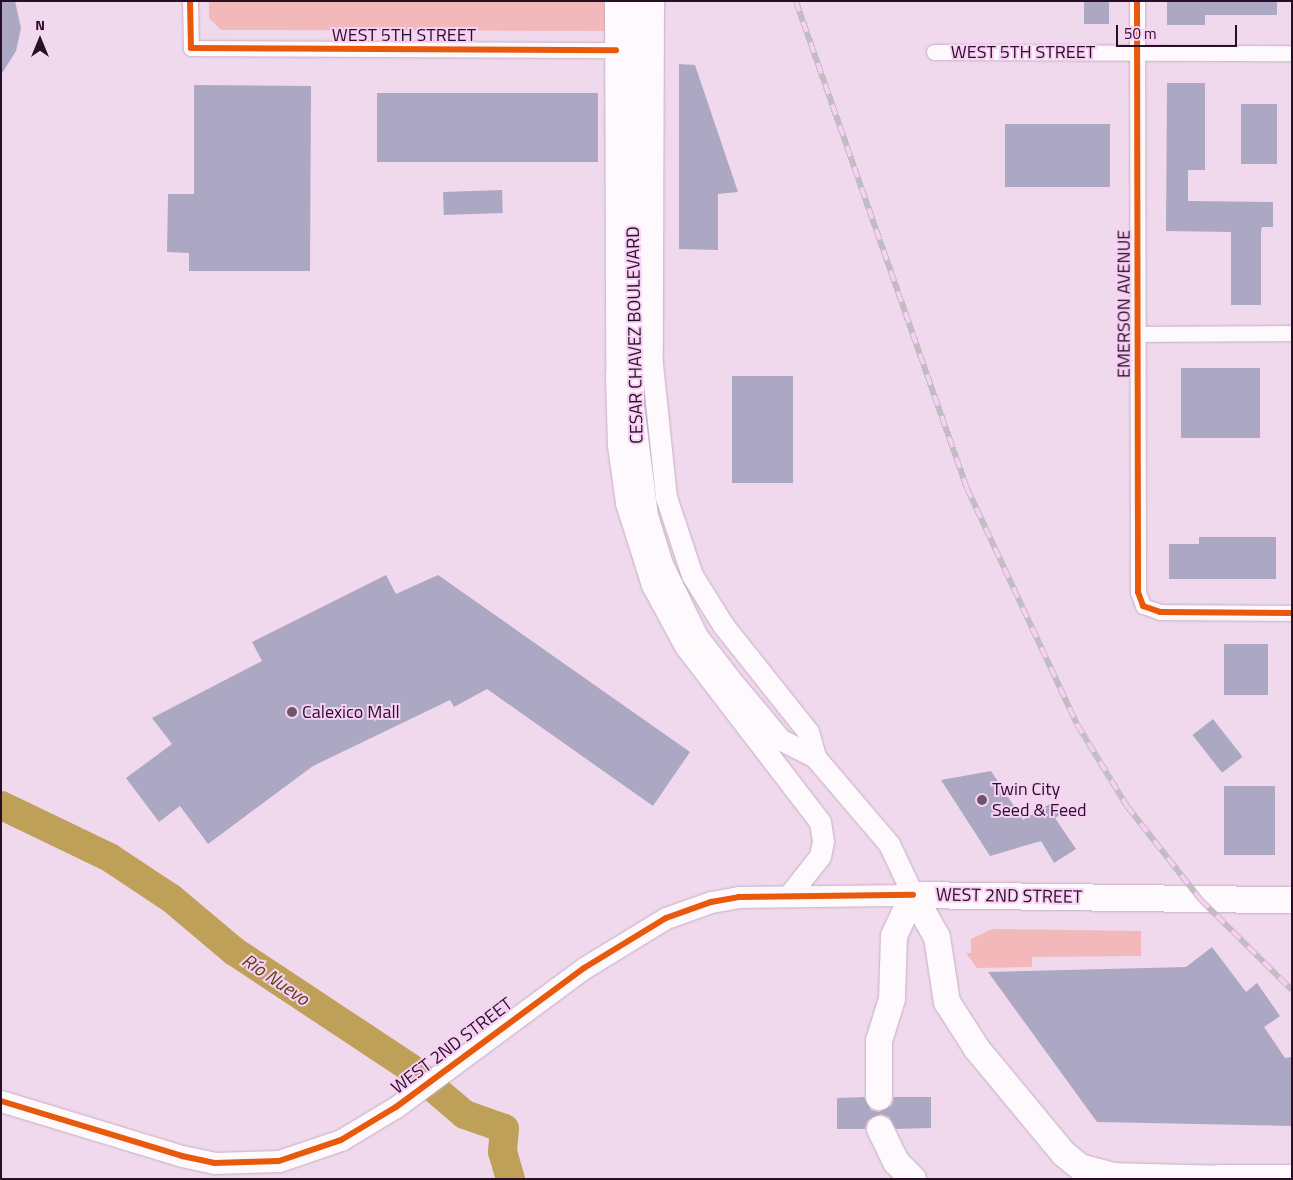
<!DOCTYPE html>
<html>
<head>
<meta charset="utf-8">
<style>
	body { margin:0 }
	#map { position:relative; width:1293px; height:1180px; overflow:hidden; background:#f0d9ed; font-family:"Titillium Web",sans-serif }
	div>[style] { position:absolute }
	.green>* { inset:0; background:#f3b9ba }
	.river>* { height:29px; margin:-14.5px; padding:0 14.5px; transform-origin:14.5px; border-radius:14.5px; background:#bea058 }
	.building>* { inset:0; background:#aca7c3; transform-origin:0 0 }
	.roads { filter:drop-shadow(0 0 1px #c6afc4) drop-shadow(0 0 1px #c6afc4) }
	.street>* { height:15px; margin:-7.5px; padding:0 7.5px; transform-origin:7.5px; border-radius:7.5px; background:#fdf9fc }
	.secondary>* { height:21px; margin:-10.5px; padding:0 10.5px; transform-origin:10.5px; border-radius:10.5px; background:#fdf9fc }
	.primary>* { height:24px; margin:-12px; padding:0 12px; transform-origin:12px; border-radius:12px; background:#fdf9fc }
	.highway>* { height:26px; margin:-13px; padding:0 13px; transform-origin:13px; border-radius:13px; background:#fdf9fc }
	.rail>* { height:5.5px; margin-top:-2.75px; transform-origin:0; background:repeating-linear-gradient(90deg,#f9d0f5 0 11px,#c3bcc2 0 22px); box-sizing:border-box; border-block:1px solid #c3bcc2 }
	.cycleway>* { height:6px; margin:-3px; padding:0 3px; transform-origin:3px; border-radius:3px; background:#e8590c }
	.dots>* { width:14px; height:14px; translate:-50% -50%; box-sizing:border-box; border:2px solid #f9d0f5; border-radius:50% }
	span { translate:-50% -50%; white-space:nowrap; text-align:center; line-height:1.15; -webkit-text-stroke:4px #f9d0f5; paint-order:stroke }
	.street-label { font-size:18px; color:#270f26 }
	.poi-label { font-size:18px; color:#270f26 }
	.left { translate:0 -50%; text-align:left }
	.water-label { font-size:19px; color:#57440d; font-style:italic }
	.frame { position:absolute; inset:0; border:2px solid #270f26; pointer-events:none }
	.north { position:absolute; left:15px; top:15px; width:50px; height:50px; -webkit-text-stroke:4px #f9d0f5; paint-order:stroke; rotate:0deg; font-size:14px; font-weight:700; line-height:20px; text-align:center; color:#270f26 }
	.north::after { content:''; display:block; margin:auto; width:18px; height:22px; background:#270f26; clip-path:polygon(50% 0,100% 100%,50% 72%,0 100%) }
	.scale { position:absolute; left:1116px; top:25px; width:121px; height:22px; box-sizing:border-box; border:2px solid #270f26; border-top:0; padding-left:6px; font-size:15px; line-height:18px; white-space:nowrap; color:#270f26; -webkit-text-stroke:4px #f9d0f5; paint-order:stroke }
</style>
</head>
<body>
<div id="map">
	<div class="green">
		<div style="clip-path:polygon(209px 1px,627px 1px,613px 31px,221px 30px,209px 18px)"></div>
		<div style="clip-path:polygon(992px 929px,1141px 931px,1141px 956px,1032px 957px,1032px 967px,977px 968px,966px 953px,971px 953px,971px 939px)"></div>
	</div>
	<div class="river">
		<div style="left:1px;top:805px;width:120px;rotate:25.7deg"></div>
		<div style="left:109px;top:857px;width:74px;rotate:33.5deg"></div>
		<div style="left:171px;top:898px;width:82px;rotate:40.1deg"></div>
		<div style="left:234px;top:951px;width:210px;rotate:33.5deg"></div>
		<div style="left:409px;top:1067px;width:72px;rotate:40.5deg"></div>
		<div style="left:464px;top:1114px;width:42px;rotate:19.3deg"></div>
		<div style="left:504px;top:1128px;width:23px;rotate:95deg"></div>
		<div style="left:502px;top:1151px;width:29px;rotate:74deg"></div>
	</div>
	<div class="building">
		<div style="clip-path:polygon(1px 1px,15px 1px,21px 28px,16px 51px,1px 75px)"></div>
		<div style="left:1084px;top:1px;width:25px;height:23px"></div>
		<div style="clip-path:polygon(1167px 1px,1277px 1px,1277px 15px,1205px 15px,1205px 25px,1167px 25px)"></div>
		<div style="clip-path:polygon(679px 64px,695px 65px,738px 192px,718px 194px,718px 250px,679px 249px)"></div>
		<div style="clip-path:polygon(1167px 83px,1205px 83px,1205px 170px,1188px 170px,1188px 201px,1273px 202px,1273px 227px,1262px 227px,1261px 232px,1261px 305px,1231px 305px,1231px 232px,1166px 231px)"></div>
		<div style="clip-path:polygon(194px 85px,311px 86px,310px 271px,189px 271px,189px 253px,167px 252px,168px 194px,194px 194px)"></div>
		<div style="left:377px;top:93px;width:221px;height:69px"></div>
		<div style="left:1241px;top:104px;width:36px;height:60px"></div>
		<div style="left:1005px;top:124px;width:105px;height:63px"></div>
		<div style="left:502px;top:190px;width:23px;height:59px;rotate:88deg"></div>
		<div style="left:1181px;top:368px;width:79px;height:70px"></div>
		<div style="left:732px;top:376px;width:61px;height:107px"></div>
		<div style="clip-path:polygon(1199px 537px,1276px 537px,1276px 579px,1169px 579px,1169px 544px,1199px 544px)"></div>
		<div style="clip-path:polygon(386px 575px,396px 594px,438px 575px,690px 752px,653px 806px,487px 689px,454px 707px,450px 700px,313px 766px,208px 844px,180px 806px,159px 822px,126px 778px,172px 744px,152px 718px,262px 661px,252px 642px)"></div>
		<div style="left:1224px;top:644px;width:44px;height:51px"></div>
		<div style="left:1213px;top:719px;width:48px;height:26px;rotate:52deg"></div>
		<div style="clip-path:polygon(991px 771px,1023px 820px,1053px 802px,1061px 814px,1055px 818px,1076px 849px,1054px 863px,1041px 841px,990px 856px,941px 780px)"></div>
		<div style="left:1275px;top:786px;width:69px;height:51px;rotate:90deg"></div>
		<div style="clip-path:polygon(1212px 947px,1246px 992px,1257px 983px,1280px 1016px,1264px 1027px,1285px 1058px,1292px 1057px,1292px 1126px,1097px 1122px,988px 972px,1186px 967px)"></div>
		<div style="clip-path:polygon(864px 1097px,871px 1110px,879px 1112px,892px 1105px,894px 1097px,931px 1097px,931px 1128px,896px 1129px,889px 1117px,881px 1114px,868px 1120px,865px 1129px,837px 1129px,837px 1098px)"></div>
	</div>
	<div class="roads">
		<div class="street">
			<div style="left:190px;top:1px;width:47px;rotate:88.8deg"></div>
			<div style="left:191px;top:48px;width:425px;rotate:0.3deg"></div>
			<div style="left:1137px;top:1px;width:591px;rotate:89.9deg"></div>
			<div style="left:1138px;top:592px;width:15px;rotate:70deg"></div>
			<div style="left:1143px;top:606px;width:18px;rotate:19deg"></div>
			<div style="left:1160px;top:612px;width:132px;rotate:0.4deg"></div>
			<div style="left:934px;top:52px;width:358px;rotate:0.2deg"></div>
			<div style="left:1139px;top:334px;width:153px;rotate:-0.4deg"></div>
		</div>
		<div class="secondary">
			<div style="left:615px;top:1px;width:374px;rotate:89.8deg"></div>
			<div style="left:616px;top:375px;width:70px;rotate:88.4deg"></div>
			<div style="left:618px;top:445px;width:59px;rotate:82.1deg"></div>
			<div style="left:626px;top:503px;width:86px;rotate:72.4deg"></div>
			<div style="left:652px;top:585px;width:69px;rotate:61.6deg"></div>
			<div style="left:685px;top:646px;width:222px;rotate:52.5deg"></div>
			<div style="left:820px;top:822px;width:19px;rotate:81deg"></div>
			<div style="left:823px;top:841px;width:15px;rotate:101deg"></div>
			<div style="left:820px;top:856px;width:48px;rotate:128.3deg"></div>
			<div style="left:653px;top:1px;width:363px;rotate:90.2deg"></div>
			<div style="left:652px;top:364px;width:134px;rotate:84deg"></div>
			<div style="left:666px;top:497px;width:82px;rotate:71.6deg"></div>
			<div style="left:692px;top:575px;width:59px;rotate:58.2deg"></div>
			<div style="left:723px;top:625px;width:137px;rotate:51.5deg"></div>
			<div style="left:808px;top:732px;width:26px;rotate:74deg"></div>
			<div style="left:1px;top:1101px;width:189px;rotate:16.9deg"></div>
			<div style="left:182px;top:1156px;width:33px;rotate:12deg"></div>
			<div style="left:214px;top:1163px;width:65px;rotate:-1.8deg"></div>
			<div style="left:279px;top:1161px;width:65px;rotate:-18.7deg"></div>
			<div style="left:341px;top:1140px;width:64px;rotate:-31deg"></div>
			<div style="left:396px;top:1107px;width:234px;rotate:-36.5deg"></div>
			<div style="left:584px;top:968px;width:96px;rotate:-31.4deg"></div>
			<div style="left:666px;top:918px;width:48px;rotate:-19.6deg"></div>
			<div style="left:711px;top:902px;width:28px;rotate:-10deg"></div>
			<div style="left:739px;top:897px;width:174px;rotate:-0.7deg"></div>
			<div style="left:913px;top:895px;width:56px;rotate:-115.2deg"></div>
			<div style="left:889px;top:844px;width:114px;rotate:-130.4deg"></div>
			<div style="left:815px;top:757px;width:39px;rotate:-153deg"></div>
			<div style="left:780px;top:739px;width:78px;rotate:-129.8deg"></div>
			<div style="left:730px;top:679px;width:54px;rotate:-127.5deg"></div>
			<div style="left:697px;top:636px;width:80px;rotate:-115.9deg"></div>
			<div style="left:662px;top:564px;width:51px;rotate:-107deg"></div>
			<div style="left:647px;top:515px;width:111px;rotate:-97.3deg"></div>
			<div style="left:633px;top:405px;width:404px;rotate:-90.1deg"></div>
		</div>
		<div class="primary">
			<div style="left:1218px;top:1177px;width:74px"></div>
		</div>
		<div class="highway">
			<div style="left:913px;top:895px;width:48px;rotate:60.3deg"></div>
			<div style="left:937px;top:937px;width:66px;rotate:81.3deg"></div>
			<div style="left:947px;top:1002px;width:56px;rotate:57.4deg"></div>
			<div style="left:977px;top:1049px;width:136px;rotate:50.4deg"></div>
			<div style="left:1064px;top:1154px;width:21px;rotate:39deg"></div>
			<div style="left:1080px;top:1167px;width:34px;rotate:15deg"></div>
			<div style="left:1113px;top:1176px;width:111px;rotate:1.5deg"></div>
			<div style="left:913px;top:895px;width:379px;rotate:0.8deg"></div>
			<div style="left:879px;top:1097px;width:56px;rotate:-90deg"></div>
			<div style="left:879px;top:1041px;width:44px;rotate:-72.8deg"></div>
			<div style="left:892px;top:999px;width:63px;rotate:-88.2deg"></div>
			<div style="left:894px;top:936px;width:45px;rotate:-65.1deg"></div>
			<div style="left:880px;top:1129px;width:37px;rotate:64deg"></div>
			<div style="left:896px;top:1162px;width:24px;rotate:45deg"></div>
		</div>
	</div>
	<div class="rail">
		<div style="left:796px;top:1px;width:516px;rotate:70.65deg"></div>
		<div style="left:967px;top:488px;width:260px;rotate:65deg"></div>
		<div style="left:1077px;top:724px;width:96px;rotate:58.6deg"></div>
		<div style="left:1127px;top:806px;width:120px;rotate:51.8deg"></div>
		<div style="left:1201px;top:900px;width:128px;rotate:44.7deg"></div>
	</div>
	<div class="cycleway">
		<div style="left:190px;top:1px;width:47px;rotate:88.8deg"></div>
		<div style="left:191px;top:48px;width:425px;rotate:0.3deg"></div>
		<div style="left:1137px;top:1px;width:591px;rotate:89.9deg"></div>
		<div style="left:1138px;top:592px;width:15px;rotate:70deg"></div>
		<div style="left:1143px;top:606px;width:18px;rotate:19deg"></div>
		<div style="left:1160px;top:612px;width:132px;rotate:0.4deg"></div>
		<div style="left:1px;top:1101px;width:189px;rotate:16.9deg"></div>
		<div style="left:182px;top:1156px;width:33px;rotate:12deg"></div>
		<div style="left:214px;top:1163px;width:65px;rotate:-1.8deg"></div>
		<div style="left:279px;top:1161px;width:65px;rotate:-18.7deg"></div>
		<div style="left:341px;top:1140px;width:64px;rotate:-31deg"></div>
		<div style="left:396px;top:1107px;width:234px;rotate:-36.5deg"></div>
		<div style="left:584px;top:968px;width:96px;rotate:-31.4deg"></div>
		<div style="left:666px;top:918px;width:48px;rotate:-19.6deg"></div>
		<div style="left:711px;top:902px;width:28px;rotate:-10deg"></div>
		<div style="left:739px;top:897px;width:174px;rotate:-0.7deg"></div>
	</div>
	<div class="dots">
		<div style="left:292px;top:712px;background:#6d566c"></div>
		<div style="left:982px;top:800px;background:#6d566c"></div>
	</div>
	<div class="street-label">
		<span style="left:404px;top:35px">WEST 5TH STREET</span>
		<span style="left:1023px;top:52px">WEST 5TH STREET</span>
		<span style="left:1124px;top:304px;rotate:-90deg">EMERSON AVENUE</span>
		<span style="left:635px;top:335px;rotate:-91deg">CESAR CHAVEZ BOULEVARD</span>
		<span style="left:1009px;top:896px;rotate:1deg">WEST 2ND STREET</span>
		<span style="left:452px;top:1046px;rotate:-37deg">WEST 2ND STREET</span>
	</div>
	<div class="poi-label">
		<span class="left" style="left:302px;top:712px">Calexico Mall</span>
		<span class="left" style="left:992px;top:800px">Twin City<br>Seed &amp; Feed</span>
	</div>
	<div class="water-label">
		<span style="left:276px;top:979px;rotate:34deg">Río Nuevo</span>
	</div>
	<div class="frame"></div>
	<div class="north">N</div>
	<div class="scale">50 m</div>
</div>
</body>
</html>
